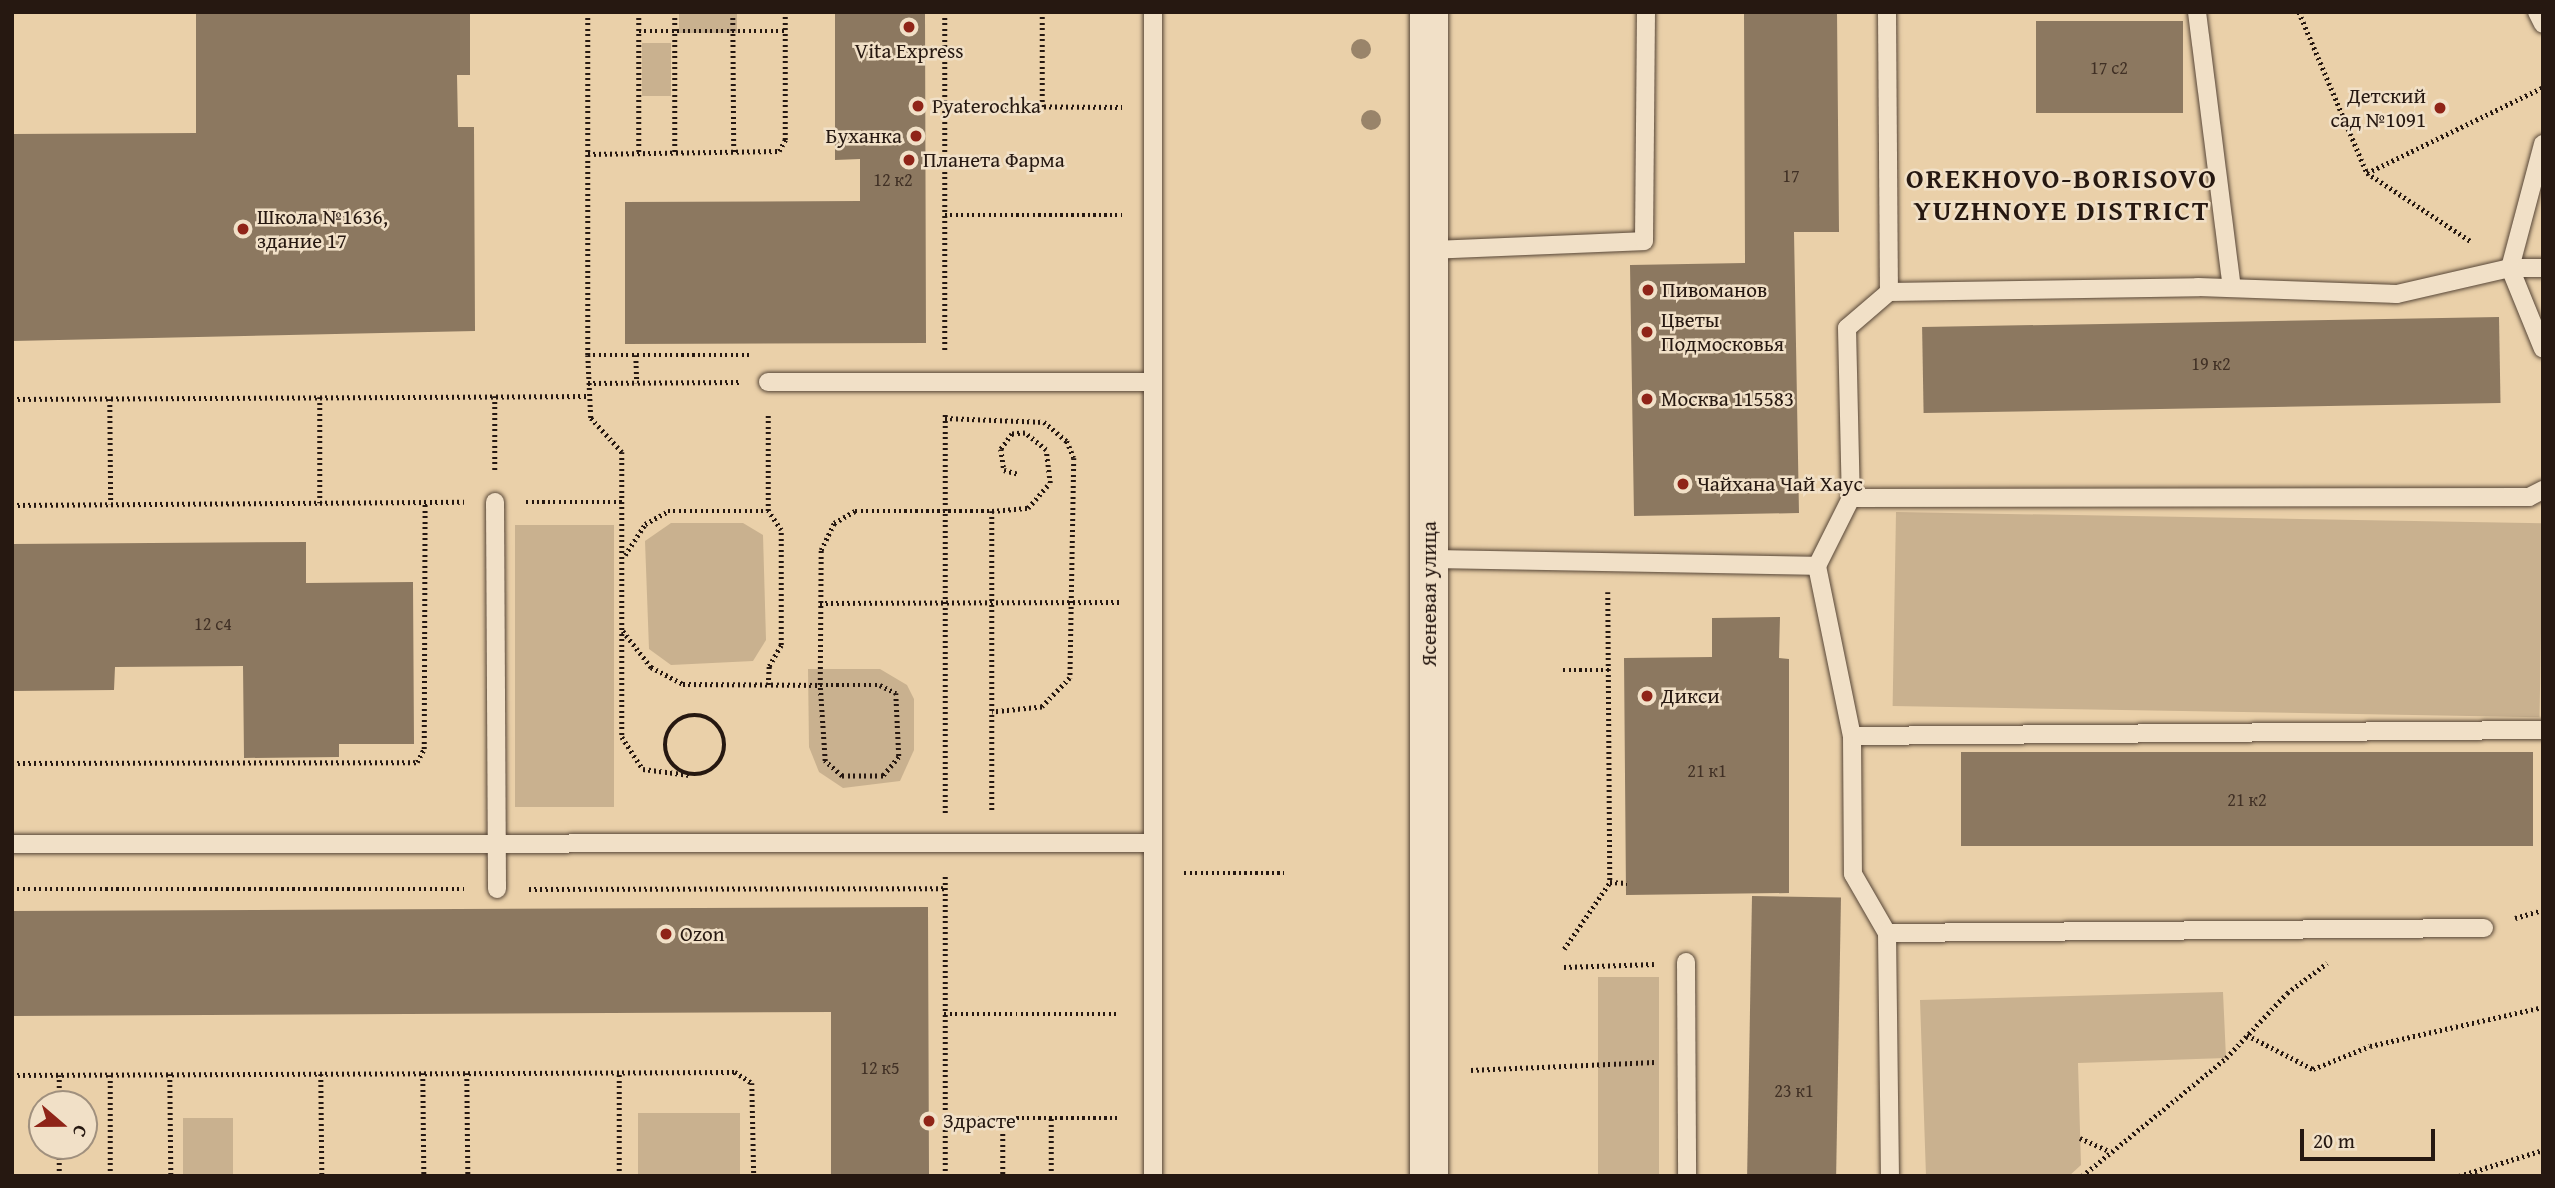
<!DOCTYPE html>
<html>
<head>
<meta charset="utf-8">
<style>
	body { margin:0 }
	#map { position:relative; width:2555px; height:1188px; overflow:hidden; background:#ead0a9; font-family:"Gentium Book Plus",serif }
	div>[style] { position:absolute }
	.green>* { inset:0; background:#c9b18f; transform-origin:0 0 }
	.building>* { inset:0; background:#8c7860; transform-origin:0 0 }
	.path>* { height:4.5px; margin-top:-2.25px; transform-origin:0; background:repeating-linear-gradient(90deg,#261811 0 2px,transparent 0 5.5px) }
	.path>.ring { margin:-2.25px; padding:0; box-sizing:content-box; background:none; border:4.5px solid #261811; border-radius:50% }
	.roads { filter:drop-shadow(0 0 2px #574637) drop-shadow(0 0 2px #574637) }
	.service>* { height:18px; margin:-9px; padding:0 9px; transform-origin:9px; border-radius:9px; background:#f1e0c7 }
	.secondary>* { height:38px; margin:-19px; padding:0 19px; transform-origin:19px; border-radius:19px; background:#f1e0c7 }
	.trees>* { width:20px; height:20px; margin:-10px; border-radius:50%; background:#99846a }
	.dots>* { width:19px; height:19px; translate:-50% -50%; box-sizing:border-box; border:4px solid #f1e0c7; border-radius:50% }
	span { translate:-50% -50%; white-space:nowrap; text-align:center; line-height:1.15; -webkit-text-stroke:5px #f1e0c7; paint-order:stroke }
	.number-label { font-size:18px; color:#403025 }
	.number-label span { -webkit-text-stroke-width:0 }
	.poi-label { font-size:21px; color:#261811 }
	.right { translate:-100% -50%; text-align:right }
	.left { translate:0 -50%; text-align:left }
	.street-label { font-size:21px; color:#261811 }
	.district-label { font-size:28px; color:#261811; font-weight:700; letter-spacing:2px }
	.frame { position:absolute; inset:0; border:14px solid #261811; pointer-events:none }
	.north { position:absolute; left:28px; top:1090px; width:70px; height:70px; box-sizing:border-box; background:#f1e0c7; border:2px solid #a0907e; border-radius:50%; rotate:110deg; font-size:19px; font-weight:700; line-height:28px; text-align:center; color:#261811 }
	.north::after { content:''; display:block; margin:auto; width:24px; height:32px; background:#8f2418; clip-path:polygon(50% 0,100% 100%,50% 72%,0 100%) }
	.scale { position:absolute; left:2300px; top:1129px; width:135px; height:32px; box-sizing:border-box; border:4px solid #261811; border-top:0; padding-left:9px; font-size:21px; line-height:24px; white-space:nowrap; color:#261811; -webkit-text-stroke:5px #f1e0c7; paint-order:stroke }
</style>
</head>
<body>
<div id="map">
	<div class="green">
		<div style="left:679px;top:12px;width:58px;height:21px"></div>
		<div style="left:642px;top:43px;width:29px;height:53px"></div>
		<div style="left:1896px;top:512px;width:647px;height:194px;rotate:1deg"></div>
		<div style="clip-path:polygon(671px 523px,743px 523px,763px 535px,766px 640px,753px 661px,671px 665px,649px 649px,645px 541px)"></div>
		<div style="left:515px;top:525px;width:99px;height:282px"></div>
		<div style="clip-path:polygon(808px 669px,880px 669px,907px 685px,914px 699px,914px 750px,900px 781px,843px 788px,819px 772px,809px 747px)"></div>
		<div style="left:1659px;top:977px;width:199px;height:61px;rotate:90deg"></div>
		<div style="clip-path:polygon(2223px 992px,2226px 1058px,2078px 1063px,2081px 1165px,2069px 1176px,1926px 1176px,1920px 1000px)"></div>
		<div style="left:638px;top:1113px;width:102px;height:63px"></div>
		<div style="left:183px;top:1118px;width:50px;height:58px"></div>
	</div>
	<div class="building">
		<div style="clip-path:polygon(196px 12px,470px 12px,470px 75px,457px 75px,458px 127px,474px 127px,475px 331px,12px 341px,12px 134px,196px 133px)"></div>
		<div style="clip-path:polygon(835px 12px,925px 12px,926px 343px,625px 344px,625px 202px,860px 201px,860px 159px,835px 160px)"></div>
		<div style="clip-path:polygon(1744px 12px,1837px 12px,1839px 232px,1794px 232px,1799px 513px,1634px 516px,1630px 265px,1745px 263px)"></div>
		<div style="left:2036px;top:21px;width:147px;height:92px"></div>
		<div style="left:2499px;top:317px;width:86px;height:577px;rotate:89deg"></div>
		<div style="clip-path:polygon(306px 542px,306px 583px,413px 582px,414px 744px,339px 744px,339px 757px,244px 758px,243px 666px,115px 667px,114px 690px,12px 691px,12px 544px)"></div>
		<div style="clip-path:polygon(1780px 617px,1779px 658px,1789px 659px,1789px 893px,1626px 895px,1624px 658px,1712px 657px,1712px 618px)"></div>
		<div style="left:1961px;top:752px;width:572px;height:94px"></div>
		<div style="left:1752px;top:896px;width:89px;height:280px;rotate:1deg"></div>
		<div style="clip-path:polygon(928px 907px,929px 1176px,831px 1176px,831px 1012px,12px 1016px,12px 911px)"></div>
	</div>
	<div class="path">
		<div style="left:588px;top:12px;width:343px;rotate:90deg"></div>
		<div style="left:588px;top:355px;width:163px"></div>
		<div style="left:639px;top:12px;width:142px;rotate:90deg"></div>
		<div style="left:675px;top:12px;width:142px;rotate:90deg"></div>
		<div style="left:733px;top:12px;width:141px;rotate:89.6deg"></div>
		<div style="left:945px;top:12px;width:339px;rotate:90deg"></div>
		<div style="left:2299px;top:12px;width:175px;rotate:67.1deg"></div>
		<div style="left:2367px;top:173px;width:126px;rotate:33.3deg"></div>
		<div style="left:639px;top:31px;width:146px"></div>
		<div style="left:945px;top:106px;width:177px;rotate:0.3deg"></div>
		<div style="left:1042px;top:107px;width:95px;rotate:-90deg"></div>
		<div style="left:588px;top:154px;width:191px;rotate:-0.9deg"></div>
		<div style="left:779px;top:151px;width:13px;rotate:-61deg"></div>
		<div style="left:785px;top:140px;width:128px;rotate:-90deg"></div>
		<div style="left:2367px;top:173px;width:196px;rotate:-26deg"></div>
		<div style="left:945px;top:215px;width:177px"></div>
		<div style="left:588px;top:355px;width:63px;rotate:87.3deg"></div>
		<div style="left:591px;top:418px;width:46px;rotate:47.6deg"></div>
		<div style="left:622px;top:452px;width:285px;rotate:90deg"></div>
		<div style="left:622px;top:737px;width:38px;rotate:57deg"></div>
		<div style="left:643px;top:769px;width:47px;rotate:7.3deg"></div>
		<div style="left:636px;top:355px;width:28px;rotate:88deg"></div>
		<div style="left:588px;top:383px;width:151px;rotate:-0.4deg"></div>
		<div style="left:495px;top:396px;width:74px;rotate:90deg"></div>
		<div style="left:320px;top:397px;width:106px;rotate:90deg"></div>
		<div style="left:12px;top:399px;width:576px;rotate:-0.3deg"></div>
		<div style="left:110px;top:399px;width:105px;rotate:89.5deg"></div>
		<div style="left:945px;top:418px;width:99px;rotate:2.3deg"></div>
		<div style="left:1044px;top:422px;width:30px;rotate:40deg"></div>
		<div style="left:1067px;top:441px;width:18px;rotate:68deg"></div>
		<div style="left:1074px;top:458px;width:220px;rotate:91deg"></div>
		<div style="left:1070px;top:678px;width:40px;rotate:134deg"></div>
		<div style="left:1042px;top:707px;width:50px;rotate:174.3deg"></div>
		<div style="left:526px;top:502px;width:97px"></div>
		<div style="left:12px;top:505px;width:452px;rotate:-0.4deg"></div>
		<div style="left:992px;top:511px;width:36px;rotate:-5deg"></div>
		<div style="left:1028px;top:508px;width:33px;rotate:-49deg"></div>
		<div style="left:1050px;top:483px;width:33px;rotate:-97deg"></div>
		<div style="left:1046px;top:450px;width:27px;rotate:-141deg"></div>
		<div style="left:1025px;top:433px;width:13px;rotate:176deg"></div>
		<div style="left:1012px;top:434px;width:19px;rotate:126deg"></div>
		<div style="left:1001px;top:449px;width:21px;rotate:82deg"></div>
		<div style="left:1004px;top:470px;width:16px;rotate:15deg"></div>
		<div style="left:625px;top:555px;width:37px;rotate:-57deg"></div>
		<div style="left:645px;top:524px;width:26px;rotate:-29deg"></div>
		<div style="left:668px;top:511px;width:100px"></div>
		<div style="left:1608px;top:592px;width:290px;rotate:89.6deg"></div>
		<div style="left:1610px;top:882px;width:17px;rotate:3deg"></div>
		<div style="left:820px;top:603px;width:301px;rotate:-0.2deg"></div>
		<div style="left:623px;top:631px;width:46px;rotate:52.1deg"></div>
		<div style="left:651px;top:667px;width:36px;rotate:28deg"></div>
		<div style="left:683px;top:684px;width:137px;rotate:0.4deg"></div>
		<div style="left:820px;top:685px;width:135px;rotate:-89.6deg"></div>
		<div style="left:821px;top:550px;width:30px;rotate:-64deg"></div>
		<div style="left:834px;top:523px;width:24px;rotate:-30deg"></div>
		<div style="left:855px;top:511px;width:137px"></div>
		<div style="left:992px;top:511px;width:299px;rotate:90deg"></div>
		<div style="left:1563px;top:670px;width:46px"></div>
		<div style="left:768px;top:685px;width:19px;rotate:-87deg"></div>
		<div style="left:769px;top:666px;width:24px;rotate:-60deg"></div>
		<div style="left:781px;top:645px;width:115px;rotate:-90deg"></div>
		<div style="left:781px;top:530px;width:23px;rotate:-124deg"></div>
		<div style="left:768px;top:511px;width:99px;rotate:-90deg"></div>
		<div style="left:820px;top:685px;width:60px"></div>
		<div style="left:880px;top:685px;width:18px;rotate:27deg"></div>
		<div style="left:896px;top:693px;width:64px;rotate:87.3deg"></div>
		<div style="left:899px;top:757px;width:25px;rotate:130deg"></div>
		<div style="left:883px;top:776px;width:41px;rotate:180deg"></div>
		<div style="left:842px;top:776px;width:23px;rotate:-139deg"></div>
		<div style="left:825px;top:761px;width:76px;rotate:-93.8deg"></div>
		<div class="ring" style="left:665px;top:715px;width:55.5px;height:55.5px"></div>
		<div style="left:12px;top:763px;width:405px;rotate:-0.1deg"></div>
		<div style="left:417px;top:762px;width:15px;rotate:-62deg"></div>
		<div style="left:424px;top:749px;width:246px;rotate:-89.8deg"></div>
		<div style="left:945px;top:813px;width:401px;rotate:-90deg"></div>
		<div style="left:1184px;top:873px;width:100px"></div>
		<div style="left:12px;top:889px;width:452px"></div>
		<div style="left:529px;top:889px;width:416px;rotate:-0.1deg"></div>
		<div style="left:2515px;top:918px;width:29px;rotate:-16deg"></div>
		<div style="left:1564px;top:949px;width:81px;rotate:-55.5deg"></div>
		<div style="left:1564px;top:967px;width:90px;rotate:-1.9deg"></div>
		<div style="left:944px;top:1014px;width:176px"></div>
		<div style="left:2247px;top:1035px;width:74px;rotate:27.3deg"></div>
		<div style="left:2313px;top:1069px;width:61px;rotate:-22deg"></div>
		<div style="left:2370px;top:1046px;width:177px;rotate:-12.7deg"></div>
		<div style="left:1471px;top:1070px;width:184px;rotate:-2.5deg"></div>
		<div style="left:423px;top:1073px;width:103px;rotate:89.4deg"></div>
		<div style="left:467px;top:1073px;width:103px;rotate:89.4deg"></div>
		<div style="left:170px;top:1074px;width:102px;rotate:89.4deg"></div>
		<div style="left:321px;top:1074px;width:102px;rotate:89.4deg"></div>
		<div style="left:12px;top:1075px;width:723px;rotate:-0.24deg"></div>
		<div style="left:735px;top:1072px;width:20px;rotate:33deg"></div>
		<div style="left:752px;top:1083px;width:93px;rotate:88.8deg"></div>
		<div style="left:59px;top:1104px;width:29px;rotate:-90deg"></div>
		<div style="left:1003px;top:1117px;width:59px;rotate:90deg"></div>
		<div style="left:945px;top:1118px;width:176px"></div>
		<div style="left:2080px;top:1138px;width:32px;rotate:24deg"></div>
		<div style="left:59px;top:1176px;width:30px;rotate:-90deg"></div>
		<div style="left:110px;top:1176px;width:101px;rotate:-90deg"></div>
		<div style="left:619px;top:1176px;width:104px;rotate:-90deg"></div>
		<div style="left:945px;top:1176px;width:302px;rotate:-90deg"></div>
		<div style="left:1051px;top:1176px;width:59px;rotate:-90deg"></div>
		<div style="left:2082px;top:1176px;width:186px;rotate:-39.3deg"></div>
		<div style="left:2226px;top:1058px;width:89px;rotate:-46.8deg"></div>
		<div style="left:2287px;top:993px;width:50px;rotate:-36.9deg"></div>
		<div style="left:2459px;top:1176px;width:88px;rotate:-17.2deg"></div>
	</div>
	<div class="roads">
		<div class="service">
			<div style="left:1887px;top:12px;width:280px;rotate:89.6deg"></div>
			<div style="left:1889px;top:292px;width:55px;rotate:139.4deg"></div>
			<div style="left:1847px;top:328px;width:170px;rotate:88.7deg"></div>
			<div style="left:1851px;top:498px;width:76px;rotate:116.6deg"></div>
			<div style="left:1817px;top:566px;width:174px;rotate:78.4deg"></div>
			<div style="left:1852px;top:736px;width:138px;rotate:89.6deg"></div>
			<div style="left:1853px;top:874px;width:68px;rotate:60deg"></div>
			<div style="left:1887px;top:933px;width:243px;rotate:89.3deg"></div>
			<div style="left:2197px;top:12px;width:278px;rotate:82.8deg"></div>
			<div style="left:2537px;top:12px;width:13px;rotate:63deg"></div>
			<div style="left:2543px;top:144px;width:128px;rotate:104.9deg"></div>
			<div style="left:2510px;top:268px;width:33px"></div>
			<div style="left:1431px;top:250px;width:213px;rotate:-2.4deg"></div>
			<div style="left:1644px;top:241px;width:229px;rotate:-89.5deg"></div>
			<div style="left:1889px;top:292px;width:309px;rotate:-0.9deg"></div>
			<div style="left:2198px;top:287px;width:199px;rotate:2deg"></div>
			<div style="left:2397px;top:294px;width:116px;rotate:-13deg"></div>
			<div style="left:2510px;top:268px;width:87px;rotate:67.8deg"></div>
			<div style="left:768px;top:382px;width:385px"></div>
			<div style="left:1851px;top:498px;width:678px;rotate:-0.08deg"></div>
			<div style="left:2529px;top:497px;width:16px;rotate:-27deg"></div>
			<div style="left:495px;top:502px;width:387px;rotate:89.7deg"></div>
			<div style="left:1429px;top:559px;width:388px;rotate:1deg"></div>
			<div style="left:1852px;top:736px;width:691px;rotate:-0.5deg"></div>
			<div style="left:12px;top:844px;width:1141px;rotate:-0.05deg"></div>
			<div style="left:1887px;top:933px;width:597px;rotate:-0.48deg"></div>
			<div style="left:1686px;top:962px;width:214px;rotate:89.7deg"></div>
			<div style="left:1153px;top:1176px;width:1164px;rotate:-90deg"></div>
		</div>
		<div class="secondary">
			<div style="left:1429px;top:1176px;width:1164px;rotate:-90deg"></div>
		</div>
	</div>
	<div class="trees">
		<div style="left:1361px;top:49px"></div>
		<div style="left:1371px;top:120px"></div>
	</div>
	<div class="dots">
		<div style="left:909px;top:27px;background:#8f2418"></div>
		<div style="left:918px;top:106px;background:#8f2418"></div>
		<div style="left:2440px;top:108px;background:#8f2418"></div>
		<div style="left:916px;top:136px;background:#8f2418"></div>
		<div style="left:909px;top:160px;background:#8f2418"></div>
		<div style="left:243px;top:229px;background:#8f2418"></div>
		<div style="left:1648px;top:290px;background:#8f2418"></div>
		<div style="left:1647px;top:332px;background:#8f2418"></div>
		<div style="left:1647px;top:399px;background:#8f2418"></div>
		<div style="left:1683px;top:484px;background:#8f2418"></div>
		<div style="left:1647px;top:696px;background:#8f2418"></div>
		<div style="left:666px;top:934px;background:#8f2418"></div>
		<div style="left:929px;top:1121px;background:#8f2418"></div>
	</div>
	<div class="number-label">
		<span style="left:2109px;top:68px">17 с2</span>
		<span style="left:1791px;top:176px">17</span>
		<span style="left:893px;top:180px">12 к2</span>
		<span style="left:2211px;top:364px">19 к2</span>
		<span style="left:213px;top:624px">12 с4</span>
		<span style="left:1707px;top:771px">21 к1</span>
		<span style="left:2247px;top:800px">21 к2</span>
		<span style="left:880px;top:1068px">12 к5</span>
		<span style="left:1794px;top:1091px">23 к1</span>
	</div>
	<div class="poi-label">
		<span style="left:909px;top:51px">Vita Express</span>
		<span class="right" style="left:2426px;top:108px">Детский<br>сад №1091</span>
		<span class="left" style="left:932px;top:106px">Pyaterochka</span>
		<span class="right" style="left:902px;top:136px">Буханка</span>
		<span class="left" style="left:923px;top:160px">Планета Фарма</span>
		<span class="left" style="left:257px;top:229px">Школа №1636,<br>здание 17</span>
		<span class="left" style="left:1662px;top:290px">Пивоманов</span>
		<span class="left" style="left:1661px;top:332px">Цветы<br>Подмосковья</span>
		<span class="left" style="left:1661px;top:399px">Москва 115583</span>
		<span class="left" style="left:1697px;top:484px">Чайхана Чай Хаус</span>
		<span class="left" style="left:1661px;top:696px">Дикси</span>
		<span class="left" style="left:680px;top:934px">Ozon</span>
		<span class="left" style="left:943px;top:1121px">Здрасте</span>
	</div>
	<div class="street-label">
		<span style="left:1429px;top:594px;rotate:-90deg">Ясеневая улица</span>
	</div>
	<div class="district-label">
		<span style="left:2062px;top:194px">OREKHOVO-BORISOVO<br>YUZHNOYE DISTRICT</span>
	</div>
	<div class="frame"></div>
	<div class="north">С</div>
	<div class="scale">20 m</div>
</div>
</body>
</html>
